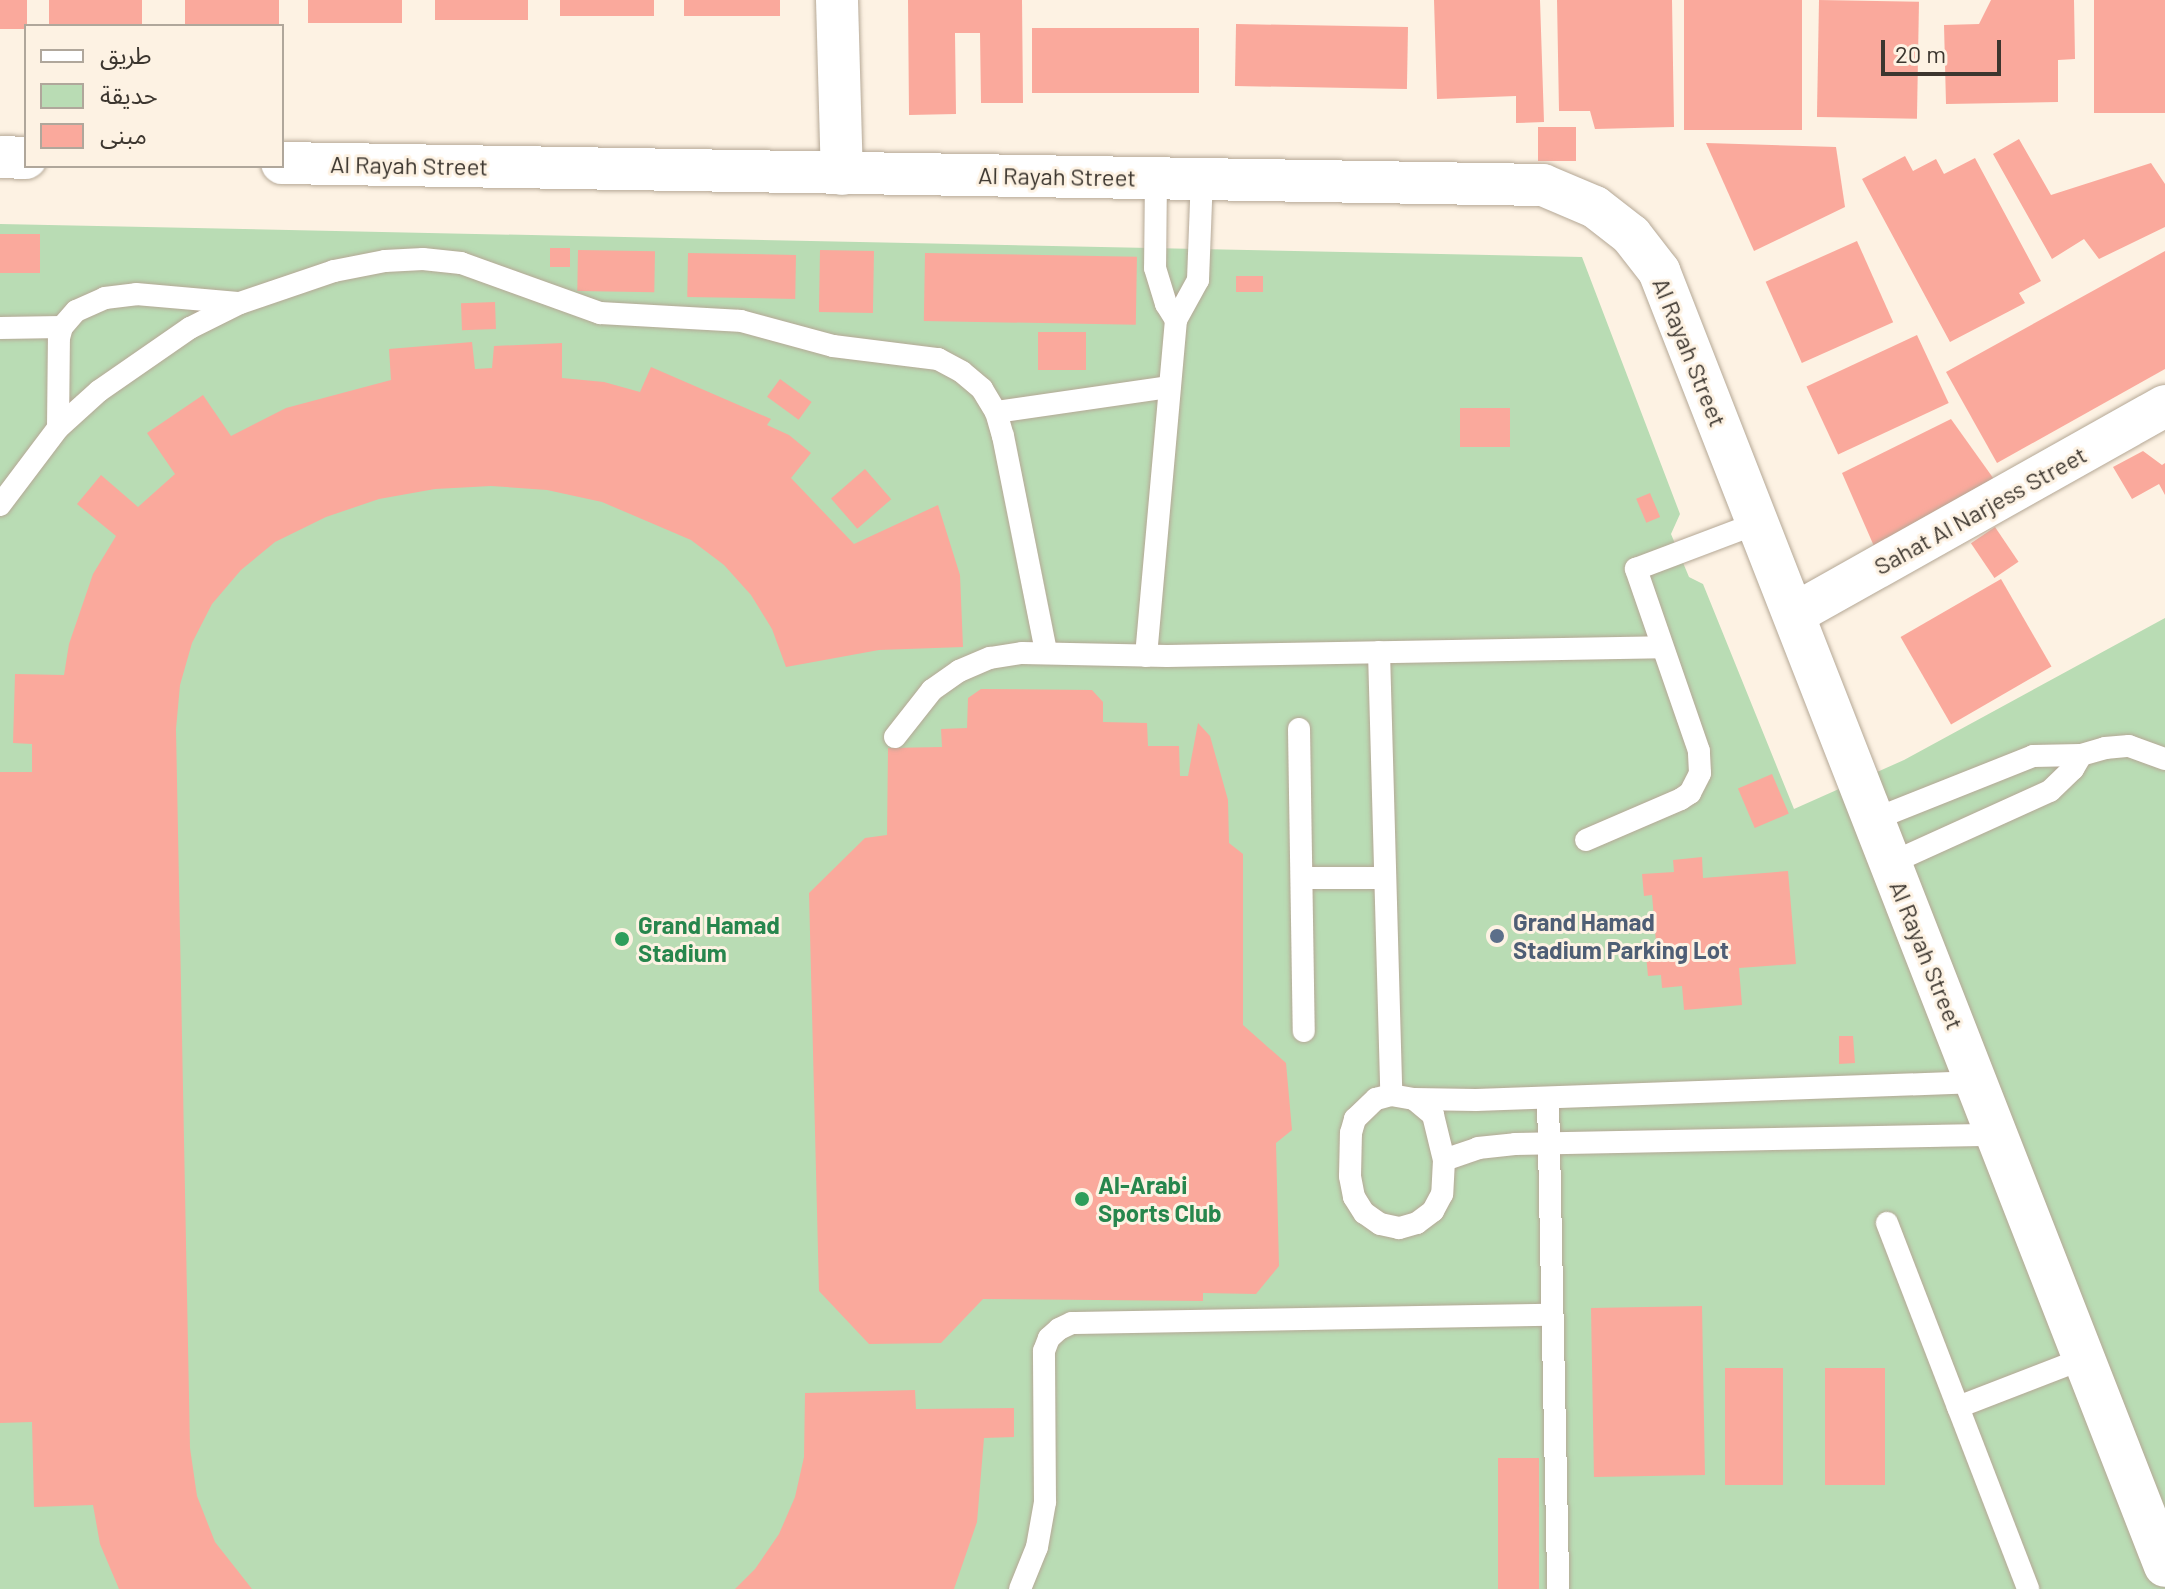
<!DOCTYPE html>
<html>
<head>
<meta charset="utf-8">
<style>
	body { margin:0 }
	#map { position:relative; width:2165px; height:1589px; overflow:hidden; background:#fdf2e3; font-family:Barlow,"Noto Sans Arabic",sans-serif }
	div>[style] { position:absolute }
	.green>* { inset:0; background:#b9dcb4 }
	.building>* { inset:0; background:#faa99c; transform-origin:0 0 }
	.roads { filter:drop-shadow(0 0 2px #b5a896) drop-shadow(0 0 2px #b5a896) }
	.lane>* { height:22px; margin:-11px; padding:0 11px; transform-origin:11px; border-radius:11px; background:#fff }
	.street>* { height:42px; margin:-21px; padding:0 21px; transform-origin:21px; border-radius:21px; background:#fff }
	.dots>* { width:22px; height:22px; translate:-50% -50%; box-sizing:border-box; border:4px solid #fdf2e3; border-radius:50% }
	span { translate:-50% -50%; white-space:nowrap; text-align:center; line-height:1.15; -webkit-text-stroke:6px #fdf2e3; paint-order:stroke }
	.street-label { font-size:24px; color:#3c362f }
	.service-label { font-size:24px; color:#4e5e75; font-weight:700 }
	.left { translate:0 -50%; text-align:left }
	.leisure-label { font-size:24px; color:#27864d; font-weight:700 }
	.legend { position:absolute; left:24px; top:24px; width:260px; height:144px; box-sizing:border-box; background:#fdf2e3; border:2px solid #b0a79b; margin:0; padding:10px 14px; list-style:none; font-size:24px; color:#3c362f }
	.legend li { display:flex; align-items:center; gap:16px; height:40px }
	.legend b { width:40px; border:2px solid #b0a79b }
	.scale { position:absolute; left:1881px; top:40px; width:120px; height:36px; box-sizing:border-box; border:4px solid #3c362f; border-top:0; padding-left:10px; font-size:24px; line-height:28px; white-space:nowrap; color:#3c362f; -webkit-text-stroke:6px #fdf2e3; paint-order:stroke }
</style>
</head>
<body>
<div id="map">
	<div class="green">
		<div style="clip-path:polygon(0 224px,1582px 257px,1680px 514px,1671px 534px,1689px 577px,1703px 584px,1794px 809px,1904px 760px,2165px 618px,2165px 1589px,0 1589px)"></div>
	</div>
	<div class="building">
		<div style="left:0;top:0;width:27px;height:29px"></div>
		<div style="left:49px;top:0;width:93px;height:26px"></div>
		<div style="left:185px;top:0;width:94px;height:26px"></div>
		<div style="left:308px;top:0;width:94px;height:23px"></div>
		<div style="left:435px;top:0;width:93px;height:20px"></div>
		<div style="left:560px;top:0;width:94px;height:16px"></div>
		<div style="left:684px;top:0;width:96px;height:16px"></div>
		<div style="clip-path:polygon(908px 0,1022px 0,1023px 103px,981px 103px,980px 33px,955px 33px,956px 114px,909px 115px)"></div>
		<div style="clip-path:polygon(1434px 0,1540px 0,1544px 122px,1516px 123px,1516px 96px,1437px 99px)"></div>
		<div style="clip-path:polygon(1557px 0,1672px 0,1674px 127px,1595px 129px,1590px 111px,1559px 111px)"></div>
		<div style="left:1684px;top:0;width:118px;height:130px"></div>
		<div style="left:1819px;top:0;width:100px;height:117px;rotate:1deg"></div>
		<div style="clip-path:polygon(1991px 0,2074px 0,2075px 59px,2058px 60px,2058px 102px,1946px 104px,1944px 25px,1979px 24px)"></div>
		<div style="left:2094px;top:0;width:71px;height:113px"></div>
		<div style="left:1408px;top:27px;width:62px;height:172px;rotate:91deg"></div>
		<div style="left:1199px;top:28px;width:65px;height:167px;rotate:90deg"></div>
		<div style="left:1576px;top:127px;width:34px;height:38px;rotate:90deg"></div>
		<div style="clip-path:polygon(2019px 139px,2051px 195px,2151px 163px,2165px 184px,2165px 227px,2099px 259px,2084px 239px,2052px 259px,1993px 154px)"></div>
		<div style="clip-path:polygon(1706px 143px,1836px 147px,1845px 207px,1754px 251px)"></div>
		<div style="clip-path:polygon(1905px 156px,1913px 171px,1936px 159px,1944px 174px,1975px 158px,2041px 281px,2019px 293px,2025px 303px,1950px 342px,1862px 179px)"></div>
		<div style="left:0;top:234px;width:40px;height:39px"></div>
		<div style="left:1857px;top:241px;width:89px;height:100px;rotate:66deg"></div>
		<div style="left:550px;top:248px;width:20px;height:19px"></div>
		<div style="left:578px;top:250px;width:77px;height:41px;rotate:1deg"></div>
		<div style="left:820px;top:250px;width:54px;height:62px;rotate:1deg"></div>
		<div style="clip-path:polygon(2165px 251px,2165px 369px,1997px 463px,1946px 372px)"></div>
		<div style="left:688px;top:253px;width:108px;height:44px;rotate:1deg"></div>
		<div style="left:925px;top:253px;width:212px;height:68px;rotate:1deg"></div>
		<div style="left:1236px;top:276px;width:27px;height:16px"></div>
		<div style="left:495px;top:302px;width:27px;height:34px;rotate:88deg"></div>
		<div style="left:1038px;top:332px;width:48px;height:38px"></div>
		<div style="left:1917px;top:335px;width:75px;height:122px;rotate:65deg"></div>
		<div style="clip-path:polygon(472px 342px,475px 369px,492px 368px,494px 346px,562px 343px,562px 378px,604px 382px,640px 392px,651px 367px,771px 419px,767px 425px,789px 435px,811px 453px,791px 478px,854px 544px,938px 505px,960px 575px,963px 647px,879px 650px,786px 667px,772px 629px,751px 595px,724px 565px,691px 540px,602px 502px,547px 490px,491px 486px,435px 489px,379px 499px,326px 517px,275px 542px,241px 570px,212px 604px,192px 643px,180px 685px,176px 729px,190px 1448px,197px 1496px,215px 1542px,252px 1589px,119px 1589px,100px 1544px,93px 1505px,34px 1507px,32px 1422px,0 1423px,0 772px,32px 772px,32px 744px,13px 743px,15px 674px,64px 675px,69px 644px,93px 574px,116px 536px,77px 504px,101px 475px,138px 507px,175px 474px,147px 433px,203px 395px,231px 436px,286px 408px,391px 380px,389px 349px)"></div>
		<div style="left:780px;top:379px;width:39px;height:22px;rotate:36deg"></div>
		<div style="left:1460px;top:408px;width:50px;height:39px"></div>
		<div style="clip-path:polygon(1951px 419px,2001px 489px,1877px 553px,1842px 473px)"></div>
		<div style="clip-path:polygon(2143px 451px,2162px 465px,2165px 463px,2165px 495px,2159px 484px,2132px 499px,2113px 467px)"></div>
		<div style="left:865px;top:469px;width:40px;height:45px;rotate:49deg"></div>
		<div style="left:1650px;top:493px;width:26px;height:15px;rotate:67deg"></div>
		<div style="left:1995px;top:527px;width:42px;height:29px;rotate:56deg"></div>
		<div style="left:2001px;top:579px;width:101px;height:116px;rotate:60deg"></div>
		<div style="clip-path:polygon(981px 689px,1092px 690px,1103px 702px,1103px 722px,1147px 723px,1148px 746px,1179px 746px,1180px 776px,1188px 776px,1198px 723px,1210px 736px,1228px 800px,1229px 843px,1243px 854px,1243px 1025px,1286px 1063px,1292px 1130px,1276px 1143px,1279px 1266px,1256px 1294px,1203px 1293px,1203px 1301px,983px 1299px,941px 1343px,869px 1344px,819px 1291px,809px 893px,865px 838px,887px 835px,888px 748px,942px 747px,941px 729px,967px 728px,968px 698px)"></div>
		<div style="left:1772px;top:774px;width:43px;height:37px;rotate:67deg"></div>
		<div style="clip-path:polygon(1702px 857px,1703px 878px,1788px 871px,1796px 964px,1739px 968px,1742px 1005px,1684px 1010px,1682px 986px,1662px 988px,1661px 975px,1648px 976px,1646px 955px,1657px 954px,1652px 895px,1644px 896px,1642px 874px,1674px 872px,1673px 860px)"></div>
		<div style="clip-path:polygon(1839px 1036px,1853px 1036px,1855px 1063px,1839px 1064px)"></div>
		<div style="left:1702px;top:1306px;width:169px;height:111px;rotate:89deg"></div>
		<div style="left:1725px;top:1368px;width:58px;height:117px"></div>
		<div style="left:1885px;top:1368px;width:117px;height:60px;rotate:90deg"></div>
		<div style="clip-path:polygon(915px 1390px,916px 1409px,1014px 1408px,1014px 1437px,984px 1438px,977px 1522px,954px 1589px,735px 1589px,755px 1569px,779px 1534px,795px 1497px,804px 1457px,805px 1393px)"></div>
		<div style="left:1498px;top:1458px;width:41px;height:131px"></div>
	</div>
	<div class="roads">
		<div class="lane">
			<div style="left:1156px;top:177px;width:91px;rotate:90.6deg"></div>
			<div style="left:1155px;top:268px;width:38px;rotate:73deg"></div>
			<div style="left:1166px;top:304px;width:19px;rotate:58deg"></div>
			<div style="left:0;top:328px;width:62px;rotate:-0.9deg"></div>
			<div style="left:996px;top:412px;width:175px;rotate:-8.2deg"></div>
			<div style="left:58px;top:428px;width:90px;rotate:-89.4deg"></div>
			<div style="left:59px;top:338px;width:11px;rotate:-75deg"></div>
			<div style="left:62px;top:327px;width:21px;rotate:-49deg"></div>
			<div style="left:76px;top:311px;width:32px;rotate:-24deg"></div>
			<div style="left:105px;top:298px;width:31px;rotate:-7deg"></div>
			<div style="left:136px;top:294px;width:102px;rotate:5deg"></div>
			<div style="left:0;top:505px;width:96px;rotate:-53deg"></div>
			<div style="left:58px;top:428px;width:55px;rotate:-42.1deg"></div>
			<div style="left:99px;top:391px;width:111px;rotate:-34.7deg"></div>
			<div style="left:190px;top:328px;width:56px;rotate:-26.6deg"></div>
			<div style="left:240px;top:303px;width:99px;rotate:-18.8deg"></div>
			<div style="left:334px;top:271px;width:52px;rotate:-11.1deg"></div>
			<div style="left:385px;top:261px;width:38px;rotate:-3deg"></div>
			<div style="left:423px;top:259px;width:38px;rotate:6deg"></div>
			<div style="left:461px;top:263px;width:148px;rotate:19.8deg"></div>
			<div style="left:600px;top:313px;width:141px;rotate:3.2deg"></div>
			<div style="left:741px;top:321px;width:95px;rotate:15.2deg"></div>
			<div style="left:833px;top:346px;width:106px;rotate:7.1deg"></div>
			<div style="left:938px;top:359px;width:27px;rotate:28deg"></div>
			<div style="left:962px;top:372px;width:26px;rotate:40deg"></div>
			<div style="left:982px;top:389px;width:27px;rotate:59deg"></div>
			<div style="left:996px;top:412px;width:25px;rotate:74deg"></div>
			<div style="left:1003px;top:436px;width:219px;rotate:78.7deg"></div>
			<div style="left:1379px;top:652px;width:443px;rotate:88.4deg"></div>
			<div style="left:1146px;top:656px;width:337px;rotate:-84.9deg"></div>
			<div style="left:1176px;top:320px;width:46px;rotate:-61.2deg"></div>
			<div style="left:1198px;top:280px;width:102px;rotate:-87.8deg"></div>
			<div style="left:1299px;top:729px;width:302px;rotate:89.1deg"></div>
			<div style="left:895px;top:737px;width:60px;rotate:-51.8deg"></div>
			<div style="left:932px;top:690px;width:33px;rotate:-35deg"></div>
			<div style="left:959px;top:671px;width:34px;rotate:-23deg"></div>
			<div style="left:990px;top:658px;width:32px;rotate:-9deg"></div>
			<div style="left:1022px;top:653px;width:145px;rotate:1.2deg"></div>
			<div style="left:1167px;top:656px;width:495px;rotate:-1deg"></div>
			<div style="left:1875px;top:819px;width:170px;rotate:-21.7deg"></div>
			<div style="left:2033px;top:756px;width:48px;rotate:-1.2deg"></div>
			<div style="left:2081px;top:755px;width:25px;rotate:-16deg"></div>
			<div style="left:2105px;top:748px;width:24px;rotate:-5deg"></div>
			<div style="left:2129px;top:746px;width:38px;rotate:20deg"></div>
			<div style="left:1586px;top:840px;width:103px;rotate:-23.3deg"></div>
			<div style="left:1681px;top:799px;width:11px;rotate:-34deg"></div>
			<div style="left:1690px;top:793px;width:22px;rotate:-63deg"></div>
			<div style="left:1700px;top:773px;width:22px;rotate:-93deg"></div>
			<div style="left:1699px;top:751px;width:193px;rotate:-109.1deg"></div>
			<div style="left:1636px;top:569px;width:130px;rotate:-20.7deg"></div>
			<div style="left:1891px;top:863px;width:175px;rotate:-24.4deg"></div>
			<div style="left:2050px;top:791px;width:32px;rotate:-44deg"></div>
			<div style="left:2073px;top:769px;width:16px;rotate:-60deg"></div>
			<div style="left:1303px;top:878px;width:82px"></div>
			<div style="left:1391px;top:1095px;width:23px;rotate:10deg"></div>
			<div style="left:1414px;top:1099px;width:25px;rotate:40deg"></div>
			<div style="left:1433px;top:1115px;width:46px;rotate:76.3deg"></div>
			<div style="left:1444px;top:1160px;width:34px;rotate:93deg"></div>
			<div style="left:1442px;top:1194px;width:19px;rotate:118deg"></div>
			<div style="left:1433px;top:1211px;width:20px;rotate:143deg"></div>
			<div style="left:1417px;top:1223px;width:19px;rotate:164deg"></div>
			<div style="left:1399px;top:1228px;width:19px;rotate:-168deg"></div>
			<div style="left:1380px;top:1224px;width:19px;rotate:-145deg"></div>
			<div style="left:1364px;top:1213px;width:19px;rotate:-122deg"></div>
			<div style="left:1354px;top:1197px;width:21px;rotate:-101deg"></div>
			<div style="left:1350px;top:1176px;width:43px;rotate:-88.7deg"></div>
			<div style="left:1351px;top:1133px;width:15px;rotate:-74deg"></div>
			<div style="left:1355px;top:1119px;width:29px;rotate:-44deg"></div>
			<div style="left:1376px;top:1099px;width:16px;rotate:-15deg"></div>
			<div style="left:1548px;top:1098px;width:491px;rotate:88.8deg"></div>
			<div style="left:1414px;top:1099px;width:62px;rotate:0.9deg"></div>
			<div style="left:1476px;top:1100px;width:502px;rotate:-2.05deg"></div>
			<div style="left:1444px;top:1160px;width:36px;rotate:-19deg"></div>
			<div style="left:1478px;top:1148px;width:37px;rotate:-6deg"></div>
			<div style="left:1515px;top:1144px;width:482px;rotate:-1.1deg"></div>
			<div style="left:1887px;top:1223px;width:392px;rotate:68.9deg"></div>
			<div style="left:1958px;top:1407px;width:136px;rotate:-21.1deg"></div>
			<div style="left:1020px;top:1589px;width:45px;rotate:-68deg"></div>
			<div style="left:1037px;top:1547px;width:46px;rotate:-79.9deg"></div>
			<div style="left:1045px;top:1502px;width:151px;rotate:-90.4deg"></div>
			<div style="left:1044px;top:1351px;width:14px;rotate:-69deg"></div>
			<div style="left:1049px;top:1338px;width:13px;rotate:-42deg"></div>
			<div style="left:1059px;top:1329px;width:14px;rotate:-25deg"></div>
			<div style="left:1072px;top:1323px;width:480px;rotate:-1deg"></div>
		</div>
		<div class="street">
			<div style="left:837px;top:0;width:174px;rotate:88.4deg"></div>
			<div style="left:0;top:157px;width:26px;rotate:2deg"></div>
			<div style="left:282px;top:163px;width:1261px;rotate:1deg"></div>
			<div style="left:1543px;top:185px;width:56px;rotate:22.9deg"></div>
			<div style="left:1595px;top:207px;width:46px;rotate:37.9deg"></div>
			<div style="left:1631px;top:235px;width:46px;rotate:52.1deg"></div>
			<div style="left:1659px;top:271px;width:1390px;rotate:68.66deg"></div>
			<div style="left:1796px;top:613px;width:423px;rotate:-29.3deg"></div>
		</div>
	</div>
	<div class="dots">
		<div style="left:1497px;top:936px;background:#5c6f8a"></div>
		<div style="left:622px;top:939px;background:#2e9e5b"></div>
		<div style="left:1082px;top:1199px;background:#2e9e5b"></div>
	</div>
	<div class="street-label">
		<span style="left:409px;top:165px;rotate:1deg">Al Rayah Street</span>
		<span style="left:1057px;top:176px;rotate:1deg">Al Rayah Street</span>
		<span style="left:1690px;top:352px;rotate:68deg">Al Rayah Street</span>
		<span style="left:1980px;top:510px;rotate:-29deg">Sahat Al Narjess Street</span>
		<span style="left:1927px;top:955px;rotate:68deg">Al Rayah Street</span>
	</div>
	<div class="service-label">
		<span class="left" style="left:1513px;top:936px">Grand Hamad<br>Stadium Parking Lot</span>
	</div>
	<div class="leisure-label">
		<span class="left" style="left:638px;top:939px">Grand Hamad<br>Stadium</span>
		<span class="left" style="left:1098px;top:1199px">Al-Arabi<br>Sports Club</span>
	</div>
	<ul class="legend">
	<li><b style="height:10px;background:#fff"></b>طريق</li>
	<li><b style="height:22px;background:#b9dcb4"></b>حديقة</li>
	<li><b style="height:22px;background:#faa99c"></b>مبنى</li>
	</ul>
	<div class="scale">20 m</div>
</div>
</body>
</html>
